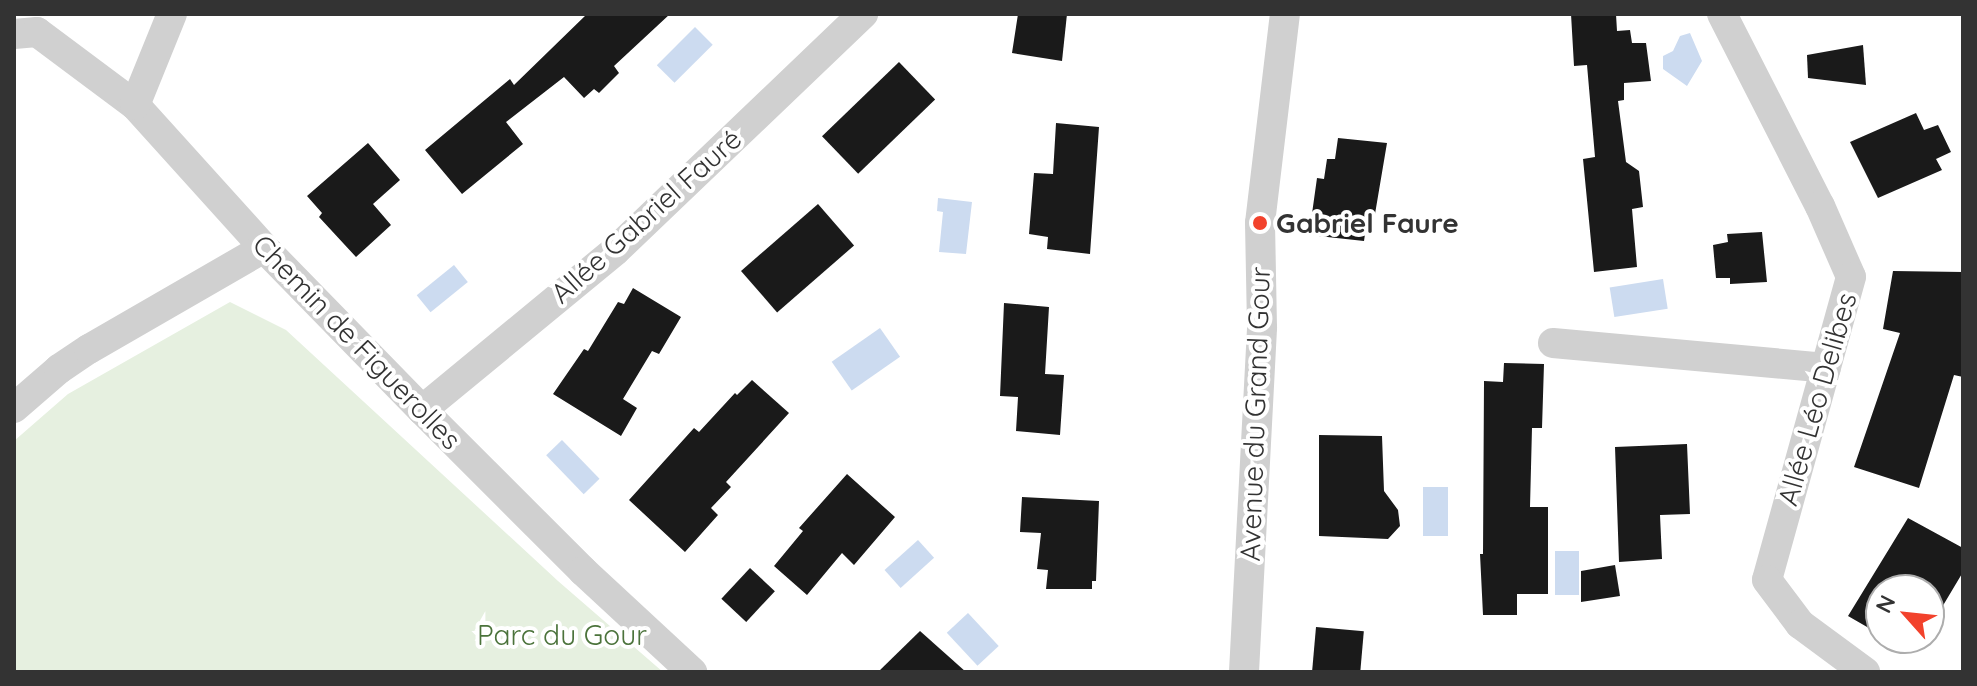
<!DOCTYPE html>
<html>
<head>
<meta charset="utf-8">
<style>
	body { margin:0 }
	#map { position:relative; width:1977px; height:686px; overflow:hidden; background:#fff; font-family:Quicksand,sans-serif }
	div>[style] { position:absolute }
	.green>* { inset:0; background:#e6f0e0 }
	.water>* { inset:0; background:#ccdbf0; transform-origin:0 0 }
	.building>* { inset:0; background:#1a1a1a; transform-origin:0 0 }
	.street>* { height:30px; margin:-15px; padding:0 15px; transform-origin:15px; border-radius:15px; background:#d0d0d0 }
	.dots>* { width:22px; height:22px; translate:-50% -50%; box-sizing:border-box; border:4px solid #fff; border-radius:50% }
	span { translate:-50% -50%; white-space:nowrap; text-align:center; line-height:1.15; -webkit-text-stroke:8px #fff; paint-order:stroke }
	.street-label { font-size:28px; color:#333 }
	.poi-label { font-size:28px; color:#333; font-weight:700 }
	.left { translate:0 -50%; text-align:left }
	.park-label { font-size:28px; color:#4b733b }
	.frame { position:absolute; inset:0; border:16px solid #333; pointer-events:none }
	.north { position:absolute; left:1865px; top:574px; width:80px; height:80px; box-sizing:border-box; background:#fff; border:2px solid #adadad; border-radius:50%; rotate:297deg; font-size:22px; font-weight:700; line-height:32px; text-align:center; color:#333 }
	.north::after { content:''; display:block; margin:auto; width:28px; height:36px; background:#f2422c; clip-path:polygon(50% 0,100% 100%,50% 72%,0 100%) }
</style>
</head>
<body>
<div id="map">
	<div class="green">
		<div style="clip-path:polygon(230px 302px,286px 330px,558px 581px,663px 672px,14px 672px,14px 441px,68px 394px)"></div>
	</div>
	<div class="water">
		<div style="left:695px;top:27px;width:25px;height:54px;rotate:45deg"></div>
		<div style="clip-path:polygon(1690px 33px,1702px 61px,1687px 86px,1663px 69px,1663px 56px,1673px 51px,1680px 36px)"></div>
		<div style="clip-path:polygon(938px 198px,972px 202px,966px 254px,939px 252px,943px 212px,937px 211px)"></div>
		<div style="left:454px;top:265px;width:22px;height:48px;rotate:51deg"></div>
		<div style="left:1663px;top:279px;width:30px;height:54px;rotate:81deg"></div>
		<div style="left:880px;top:328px;width:35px;height:59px;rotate:55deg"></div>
		<div style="left:562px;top:440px;width:54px;height:22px;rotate:46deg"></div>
		<div style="left:1423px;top:487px;width:25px;height:49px"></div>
		<div style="left:918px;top:540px;width:24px;height:45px;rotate:48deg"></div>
		<div style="left:1555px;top:551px;width:24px;height:44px"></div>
		<div style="left:968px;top:613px;width:45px;height:29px;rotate:47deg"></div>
	</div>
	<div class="building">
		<div style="clip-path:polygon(587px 14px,670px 14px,614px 66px,619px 73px,599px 93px,594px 89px,584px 98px,564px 77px,506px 122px,523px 144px,462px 194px,425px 150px,510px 79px,514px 85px)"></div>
		<div style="clip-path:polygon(1018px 14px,1067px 14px,1062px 61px,1012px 53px)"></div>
		<div style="clip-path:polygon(1571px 14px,1616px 14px,1617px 31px,1630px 30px,1632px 43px,1646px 43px,1651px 81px,1624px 83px,1624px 100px,1618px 101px,1626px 162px,1639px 171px,1643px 207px,1632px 209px,1637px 267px,1594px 272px,1583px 159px,1595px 157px,1587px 65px,1574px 66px)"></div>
		<div style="clip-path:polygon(1863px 45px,1866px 85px,1808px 78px,1807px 55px)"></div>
		<div style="left:899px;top:62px;width:52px;height:107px;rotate:46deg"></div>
		<div style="clip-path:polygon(1916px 113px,1924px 130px,1938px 125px,1951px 152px,1936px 159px,1942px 170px,1878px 198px,1850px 142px)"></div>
		<div style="clip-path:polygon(1056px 123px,1099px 127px,1090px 254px,1047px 249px,1048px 237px,1029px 234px,1034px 173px,1053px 174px)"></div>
		<div style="clip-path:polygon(1338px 138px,1387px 143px,1375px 214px,1368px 214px,1364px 241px,1309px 235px,1317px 178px,1324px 179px,1327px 159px,1335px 159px)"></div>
		<div style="clip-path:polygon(368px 143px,400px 180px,373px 204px,391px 225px,356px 257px,319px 217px,322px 213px,307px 196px)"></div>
		<div style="left:818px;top:204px;width:55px;height:102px;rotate:49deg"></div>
		<div style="clip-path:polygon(1762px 232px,1767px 282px,1730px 284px,1730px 278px,1716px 278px,1713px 245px,1728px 242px,1727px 234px)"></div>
		<div style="clip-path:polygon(1893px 271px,1963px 272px,1963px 377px,1954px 375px,1919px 488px,1854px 467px,1900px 333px,1883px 329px)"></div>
		<div style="clip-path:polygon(633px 288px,681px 317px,659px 354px,652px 351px,623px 399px,637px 408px,621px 436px,553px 394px,584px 349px,588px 351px,618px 302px,624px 304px)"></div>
		<div style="clip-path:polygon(1004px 303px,1049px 307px,1045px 374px,1064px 375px,1060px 435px,1016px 431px,1018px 397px,1000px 396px)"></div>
		<div style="clip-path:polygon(1504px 363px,1544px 364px,1542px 428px,1532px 428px,1530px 507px,1548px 507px,1548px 594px,1517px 594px,1517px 615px,1483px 615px,1480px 554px,1483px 554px,1484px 381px,1503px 382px)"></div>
		<div style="clip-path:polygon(752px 380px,789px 413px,726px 482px,731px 487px,711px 508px,718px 515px,685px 552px,629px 500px,694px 428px,699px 432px,735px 393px,737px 395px)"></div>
		<div style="clip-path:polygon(1319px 435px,1382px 436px,1384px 491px,1398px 510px,1400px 526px,1388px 539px,1319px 536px)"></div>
		<div style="clip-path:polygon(1687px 444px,1690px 514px,1660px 515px,1662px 559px,1619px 562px,1615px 447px)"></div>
		<div style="clip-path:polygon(847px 474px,895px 517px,854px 565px,842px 553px,807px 595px,774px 566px,803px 531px,799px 528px)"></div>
		<div style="clip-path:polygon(1022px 497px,1099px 501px,1096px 581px,1092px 581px,1092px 589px,1046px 589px,1048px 570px,1037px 569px,1041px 533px,1020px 532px)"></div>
		<div style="clip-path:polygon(1908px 518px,1963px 548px,1963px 572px,1929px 629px,1929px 590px,1881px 590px,1881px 635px,1848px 616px)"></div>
		<div style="clip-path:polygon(1615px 565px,1620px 596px,1581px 602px,1581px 571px)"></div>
		<div style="left:750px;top:568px;width:34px;height:42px;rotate:43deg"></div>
		<div style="left:1316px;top:627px;width:48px;height:45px;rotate:5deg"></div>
		<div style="clip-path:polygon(920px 631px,966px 672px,878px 672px)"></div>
	</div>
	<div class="street">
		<div style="left:1722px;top:14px;width:216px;rotate:63deg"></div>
		<div style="left:1820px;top:206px;width:77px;rotate:66.4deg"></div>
		<div style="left:1851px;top:277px;width:314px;rotate:105.5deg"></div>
		<div style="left:1767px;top:580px;width:55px;rotate:53.1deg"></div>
		<div style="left:1800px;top:624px;width:81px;rotate:36.4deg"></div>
		<div style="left:14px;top:34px;width:23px;rotate:-5deg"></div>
		<div style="left:37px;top:32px;width:122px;rotate:36.7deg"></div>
		<div style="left:135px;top:105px;width:193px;rotate:47.9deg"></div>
		<div style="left:264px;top:248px;width:226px;rotate:45.7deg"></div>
		<div style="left:422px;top:410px;width:228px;rotate:45deg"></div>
		<div style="left:583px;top:571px;width:149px;rotate:42.8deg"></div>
		<div style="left:135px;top:105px;width:98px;rotate:-67.9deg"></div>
		<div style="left:1553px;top:343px;width:274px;rotate:5.2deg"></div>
		<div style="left:14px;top:408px;width:60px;rotate:-40.9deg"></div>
		<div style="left:59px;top:369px;width:36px;rotate:-34deg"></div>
		<div style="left:89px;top:349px;width:202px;rotate:-30deg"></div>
		<div style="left:422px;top:410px;width:251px;rotate:-39.5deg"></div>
		<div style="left:616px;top:250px;width:342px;rotate:-43.7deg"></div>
		<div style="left:1244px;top:672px;width:345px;rotate:-87deg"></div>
		<div style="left:1262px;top:327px;width:104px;rotate:-91.1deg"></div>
		<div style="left:1260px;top:223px;width:210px;rotate:-83.2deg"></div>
	</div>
	<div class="dots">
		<div style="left:1260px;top:223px;background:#f2422c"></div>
	</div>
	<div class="street-label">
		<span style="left:646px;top:216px;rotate:-42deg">Allée Gabriel Fauré</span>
		<span style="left:357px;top:342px;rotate:46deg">Chemin de Figuerolles</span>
		<span style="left:1817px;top:399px;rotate:-74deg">Allée Léo Delibes</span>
		<span style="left:1255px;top:414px;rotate:-88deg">Avenue du Grand Gour</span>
	</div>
	<div class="poi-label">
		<span class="left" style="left:1276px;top:223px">Gabriel Faure</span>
	</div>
	<div class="park-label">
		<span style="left:562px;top:635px">Parc du Gour</span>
	</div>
	<div class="frame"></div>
	<div class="north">N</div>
</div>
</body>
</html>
